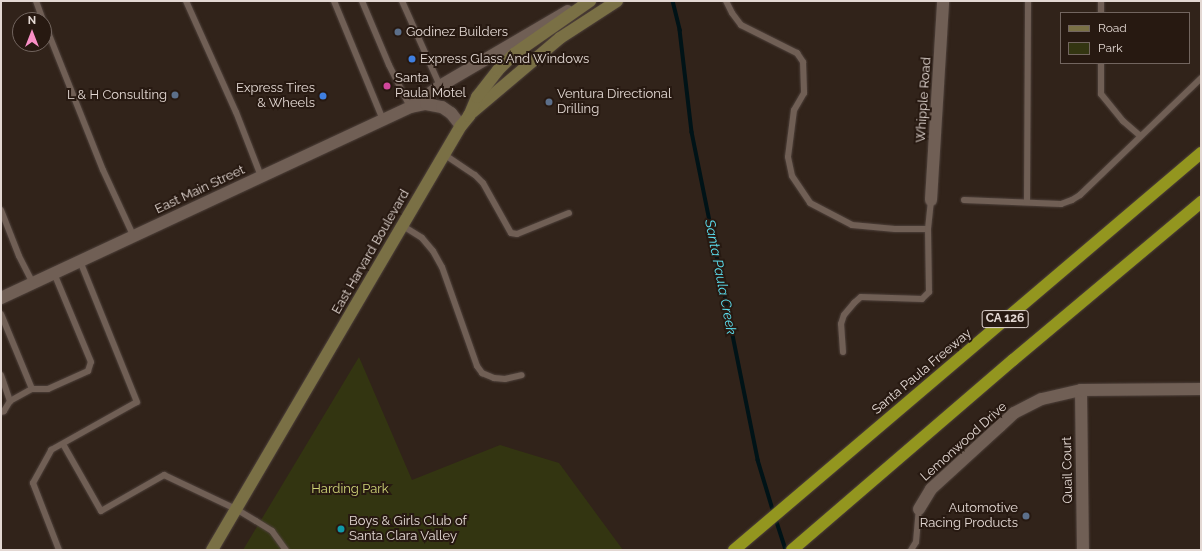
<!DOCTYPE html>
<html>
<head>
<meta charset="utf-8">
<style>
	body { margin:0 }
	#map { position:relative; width:1202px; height:551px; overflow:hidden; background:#31231a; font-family:Raleway,sans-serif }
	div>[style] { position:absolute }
	.green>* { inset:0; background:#333511 }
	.stream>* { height:3.5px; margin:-1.75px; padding:0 1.75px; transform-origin:1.75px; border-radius:1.75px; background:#001317 }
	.roads { filter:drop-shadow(0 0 1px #4e413b) drop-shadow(0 0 1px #4e413b) }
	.service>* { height:6px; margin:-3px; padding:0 3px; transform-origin:3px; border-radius:3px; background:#705f55 }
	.minor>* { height:12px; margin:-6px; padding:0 6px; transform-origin:6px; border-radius:6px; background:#705f55 }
	.tertiary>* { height:12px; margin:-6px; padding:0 6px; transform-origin:6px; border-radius:6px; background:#705f55 }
	.secondary>* { height:12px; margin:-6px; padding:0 6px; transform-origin:6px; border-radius:6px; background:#7a7045 }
	.motorway>* { height:12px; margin:-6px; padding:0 6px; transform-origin:6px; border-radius:6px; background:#93961f }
	.dots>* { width:11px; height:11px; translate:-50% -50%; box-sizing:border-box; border:2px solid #271911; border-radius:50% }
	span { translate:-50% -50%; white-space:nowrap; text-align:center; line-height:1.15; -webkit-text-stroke:4px #271911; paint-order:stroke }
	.shield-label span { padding:1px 3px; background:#271911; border:1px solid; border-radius:3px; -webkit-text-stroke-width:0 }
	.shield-label { font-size:12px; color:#e3d8d3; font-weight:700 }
	.poi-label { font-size:13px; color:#e3d8d3 }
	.left { translate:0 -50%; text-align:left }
	.right { translate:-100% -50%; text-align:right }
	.street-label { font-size:13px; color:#e3d8d3 }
	.park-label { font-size:13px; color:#cfd478 }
	.water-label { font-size:14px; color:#5cdff0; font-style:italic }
	.frame { position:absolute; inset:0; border:2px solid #e3d8d3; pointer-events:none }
	.legend { position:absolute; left:1060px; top:12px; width:130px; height:52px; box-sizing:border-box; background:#271911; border:1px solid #72655f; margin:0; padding:5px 7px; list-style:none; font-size:12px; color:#e3d8d3 }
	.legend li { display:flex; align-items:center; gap:8px; height:20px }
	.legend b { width:20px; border:1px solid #72655f }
	.north { position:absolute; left:12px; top:12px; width:40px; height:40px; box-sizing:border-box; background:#271911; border:1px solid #72655f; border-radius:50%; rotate:0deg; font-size:11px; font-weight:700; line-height:16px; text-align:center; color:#e3d8d3 }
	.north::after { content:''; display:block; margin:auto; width:14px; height:18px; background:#fa8fc6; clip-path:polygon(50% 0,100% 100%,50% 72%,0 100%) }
</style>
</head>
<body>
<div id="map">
	<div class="green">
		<div style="clip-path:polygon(359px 357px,412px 480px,500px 445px,559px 463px,623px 550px,243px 550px)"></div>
	</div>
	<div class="stream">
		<div style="left:673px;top:1px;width:30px;rotate:76deg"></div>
		<div style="left:680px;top:30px;width:103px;rotate:83.3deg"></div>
		<div style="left:692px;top:132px;width:335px;rotate:78.6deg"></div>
		<div style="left:758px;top:460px;width:55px;rotate:73.2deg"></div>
		<div style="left:776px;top:519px;width:33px;rotate:72deg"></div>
	</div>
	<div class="roads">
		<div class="service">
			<div style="left:36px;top:1px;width:20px;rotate:70deg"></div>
			<div style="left:186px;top:1px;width:122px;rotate:65.8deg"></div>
			<div style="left:236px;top:112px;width:69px;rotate:68.7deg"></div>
			<div style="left:334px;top:1px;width:129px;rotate:67.6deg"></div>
			<div style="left:362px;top:1px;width:69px;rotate:67.1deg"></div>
			<div style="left:389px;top:65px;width:47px;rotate:63.4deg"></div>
			<div style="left:402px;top:1px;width:93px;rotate:65.9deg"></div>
			<div style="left:726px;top:1px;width:13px;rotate:63deg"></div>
			<div style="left:732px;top:13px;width:15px;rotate:53deg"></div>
			<div style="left:741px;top:25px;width:63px;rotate:26.6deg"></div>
			<div style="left:797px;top:53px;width:11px;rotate:56deg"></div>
			<div style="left:803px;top:62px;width:31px;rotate:88deg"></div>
			<div style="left:804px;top:93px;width:20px;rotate:120deg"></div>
			<div style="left:794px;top:110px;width:47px;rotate:97.3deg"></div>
			<div style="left:788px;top:157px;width:19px;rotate:78deg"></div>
			<div style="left:792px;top:176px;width:32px;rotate:56deg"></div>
			<div style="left:810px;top:203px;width:47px;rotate:27.6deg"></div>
			<div style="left:852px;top:225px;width:43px;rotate:5.3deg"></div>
			<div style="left:895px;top:229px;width:33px"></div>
			<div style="left:1101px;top:13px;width:12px;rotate:-90deg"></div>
			<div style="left:44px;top:22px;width:159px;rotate:68.3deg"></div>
			<div style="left:103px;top:170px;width:74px;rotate:65.2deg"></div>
			<div style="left:1101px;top:63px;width:31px;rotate:90deg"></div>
			<div style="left:1101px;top:94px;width:35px;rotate:51deg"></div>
			<div style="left:1123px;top:121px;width:23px;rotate:41deg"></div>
			<div style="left:445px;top:155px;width:36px;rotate:34deg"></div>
			<div style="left:475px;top:175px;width:11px;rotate:45deg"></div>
			<div style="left:483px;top:183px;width:57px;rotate:60.8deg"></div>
			<div style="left:511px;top:233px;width:6px;rotate:9deg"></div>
			<div style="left:517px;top:234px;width:56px;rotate:-22deg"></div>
			<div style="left:964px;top:200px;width:97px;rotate:2.4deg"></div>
			<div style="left:1061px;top:204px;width:12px;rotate:-20deg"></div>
			<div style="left:1072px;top:200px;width:9px;rotate:-32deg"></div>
			<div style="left:1080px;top:195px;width:168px;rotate:-44deg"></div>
			<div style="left:1027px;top:202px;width:201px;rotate:-89.7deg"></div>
			<div style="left:1px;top:210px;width:49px;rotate:68.6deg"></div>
			<div style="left:19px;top:256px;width:30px;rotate:63deg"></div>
			<div style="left:403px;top:226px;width:22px;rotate:32deg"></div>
			<div style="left:422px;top:238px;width:17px;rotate:50deg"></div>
			<div style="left:433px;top:251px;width:18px;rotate:61deg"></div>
			<div style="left:442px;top:267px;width:105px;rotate:70.5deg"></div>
			<div style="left:477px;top:366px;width:9px;rotate:54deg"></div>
			<div style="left:482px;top:373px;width:13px;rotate:23deg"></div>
			<div style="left:494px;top:378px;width:11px;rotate:5deg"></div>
			<div style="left:505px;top:379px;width:17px;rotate:-13deg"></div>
			<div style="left:1px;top:314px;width:81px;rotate:67.5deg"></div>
			<div style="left:843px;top:352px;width:28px;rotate:-94deg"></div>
			<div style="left:841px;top:324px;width:9px;rotate:-72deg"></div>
			<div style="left:844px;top:315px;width:16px;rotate:-50deg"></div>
			<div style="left:854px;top:303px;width:9px;rotate:-41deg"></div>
			<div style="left:861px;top:297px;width:61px;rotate:1.9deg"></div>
			<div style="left:922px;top:299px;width:10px;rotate:-45deg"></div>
			<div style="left:929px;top:292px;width:63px;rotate:-90.9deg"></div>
			<div style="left:928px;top:229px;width:29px;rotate:-84deg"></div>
			<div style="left:1px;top:375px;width:28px;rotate:71deg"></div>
			<div style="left:10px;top:401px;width:12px;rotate:121deg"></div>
			<div style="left:4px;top:411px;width:3px;rotate:162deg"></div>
			<div style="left:10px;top:401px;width:25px;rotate:-29deg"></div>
			<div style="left:32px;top:389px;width:16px"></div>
			<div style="left:48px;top:389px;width:44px;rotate:-24.2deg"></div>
			<div style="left:88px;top:371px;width:9px;rotate:-72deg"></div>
			<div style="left:91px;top:362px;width:96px;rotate:-112.6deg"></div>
			<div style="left:63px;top:444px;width:77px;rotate:60.4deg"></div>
			<div style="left:101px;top:511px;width:73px;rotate:-29.7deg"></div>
			<div style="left:164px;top:475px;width:80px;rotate:25.3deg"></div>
			<div style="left:236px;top:509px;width:23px;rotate:31deg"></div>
			<div style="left:256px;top:521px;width:19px;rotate:32deg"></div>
			<div style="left:272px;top:531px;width:24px;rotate:54deg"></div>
			<div style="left:59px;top:550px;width:72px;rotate:-111.2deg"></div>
			<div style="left:33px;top:483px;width:38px;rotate:-61deg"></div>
			<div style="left:51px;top:450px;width:98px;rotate:-29.2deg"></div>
			<div style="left:137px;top:402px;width:152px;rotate:-112deg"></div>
			<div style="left:911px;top:550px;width:9px;rotate:-58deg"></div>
			<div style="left:916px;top:542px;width:33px;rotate:-85deg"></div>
		</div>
		<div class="minor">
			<div style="left:931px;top:200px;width:199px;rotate:-86.5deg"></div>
			<div style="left:1081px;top:390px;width:160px;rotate:89.3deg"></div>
			<div style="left:919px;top:509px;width:23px;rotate:-59deg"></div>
			<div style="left:931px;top:489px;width:93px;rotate:-42.4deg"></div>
			<div style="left:1000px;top:426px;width:19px;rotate:-43deg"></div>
			<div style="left:1014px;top:413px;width:31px;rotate:-27deg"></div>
			<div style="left:1042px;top:399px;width:40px;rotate:-13deg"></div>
			<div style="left:1081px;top:390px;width:120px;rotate:-0.5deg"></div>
		</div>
		<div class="tertiary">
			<div style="left:413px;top:105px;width:33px;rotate:-35deg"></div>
			<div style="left:440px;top:86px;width:148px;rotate:-30.4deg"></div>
			<div style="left:1px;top:298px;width:451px;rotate:-25deg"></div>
			<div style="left:410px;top:107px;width:16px;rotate:-11deg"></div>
			<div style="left:426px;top:104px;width:16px;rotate:11deg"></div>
			<div style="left:442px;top:107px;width:11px;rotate:34deg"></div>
			<div style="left:451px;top:113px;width:16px;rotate:52deg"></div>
		</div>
		<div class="secondary">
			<div style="left:469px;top:115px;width:119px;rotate:-40.2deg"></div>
			<div style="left:560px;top:38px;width:68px;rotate:-33deg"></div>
			<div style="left:212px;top:550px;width:492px;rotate:-59.6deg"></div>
			<div style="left:461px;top:126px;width:13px;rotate:-51deg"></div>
			<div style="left:469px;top:116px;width:21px;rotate:-67deg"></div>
			<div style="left:477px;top:97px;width:34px;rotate:-52deg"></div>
			<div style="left:498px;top:70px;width:23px;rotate:-45deg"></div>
			<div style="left:514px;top:54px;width:93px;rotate:-34.9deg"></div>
		</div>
		<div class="motorway">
			<div style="left:734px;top:550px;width:613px;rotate:-40.37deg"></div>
			<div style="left:792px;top:550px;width:291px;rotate:-40.7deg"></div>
			<div style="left:1013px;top:360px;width:246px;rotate:-40deg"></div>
		</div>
	</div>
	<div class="dots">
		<div style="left:398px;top:32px;background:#5c6f8a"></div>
		<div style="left:412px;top:59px;background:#3f7fe0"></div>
		<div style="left:387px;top:86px;background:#d1479c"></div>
		<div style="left:175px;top:95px;background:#5c6f8a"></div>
		<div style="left:323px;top:96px;background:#3f7fe0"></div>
		<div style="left:549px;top:102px;background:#5c6f8a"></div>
		<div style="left:1026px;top:516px;background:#5c6f8a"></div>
		<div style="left:341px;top:529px;background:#0f9aa8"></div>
	</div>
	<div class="shield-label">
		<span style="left:1005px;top:319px">CA 126</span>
	</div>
	<div class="poi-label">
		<span class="left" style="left:406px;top:32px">Godinez Builders</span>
		<span class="left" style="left:420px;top:59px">Express Glass And Windows</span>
		<span class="left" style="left:395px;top:86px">Santa<br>Paula Motel</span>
		<span class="right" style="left:315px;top:96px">Express Tires<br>&amp; Wheels</span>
		<span class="right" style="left:167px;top:95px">L &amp; H Consulting</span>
		<span class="left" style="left:557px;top:102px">Ventura Directional<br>Drilling</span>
		<span class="right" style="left:1018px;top:516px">Automotive<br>Racing Products</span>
		<span class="left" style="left:349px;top:529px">Boys &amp; Girls Club of<br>Santa Clara Valley</span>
	</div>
	<div class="street-label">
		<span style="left:924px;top:100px;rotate:-86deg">Whipple Road</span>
		<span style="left:200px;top:190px;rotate:-25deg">East Main Street</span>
		<span style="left:371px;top:252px;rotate:-60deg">East Harvard Boulevard</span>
		<span style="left:922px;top:372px;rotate:-40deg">Santa Paula Freeway</span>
		<span style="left:964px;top:442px;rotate:-42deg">Lemonwood Drive</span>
		<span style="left:1068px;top:470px;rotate:-91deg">Quail Court</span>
	</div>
	<div class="park-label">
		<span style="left:350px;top:489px">Harding Park</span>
	</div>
	<div class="water-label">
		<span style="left:721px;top:277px;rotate:79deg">Santa Paula Creek</span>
	</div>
	<div class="frame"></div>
	<ul class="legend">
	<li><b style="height:5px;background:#7a7045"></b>Road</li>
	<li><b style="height:11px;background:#333511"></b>Park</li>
	</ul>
	<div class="north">N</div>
</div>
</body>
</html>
